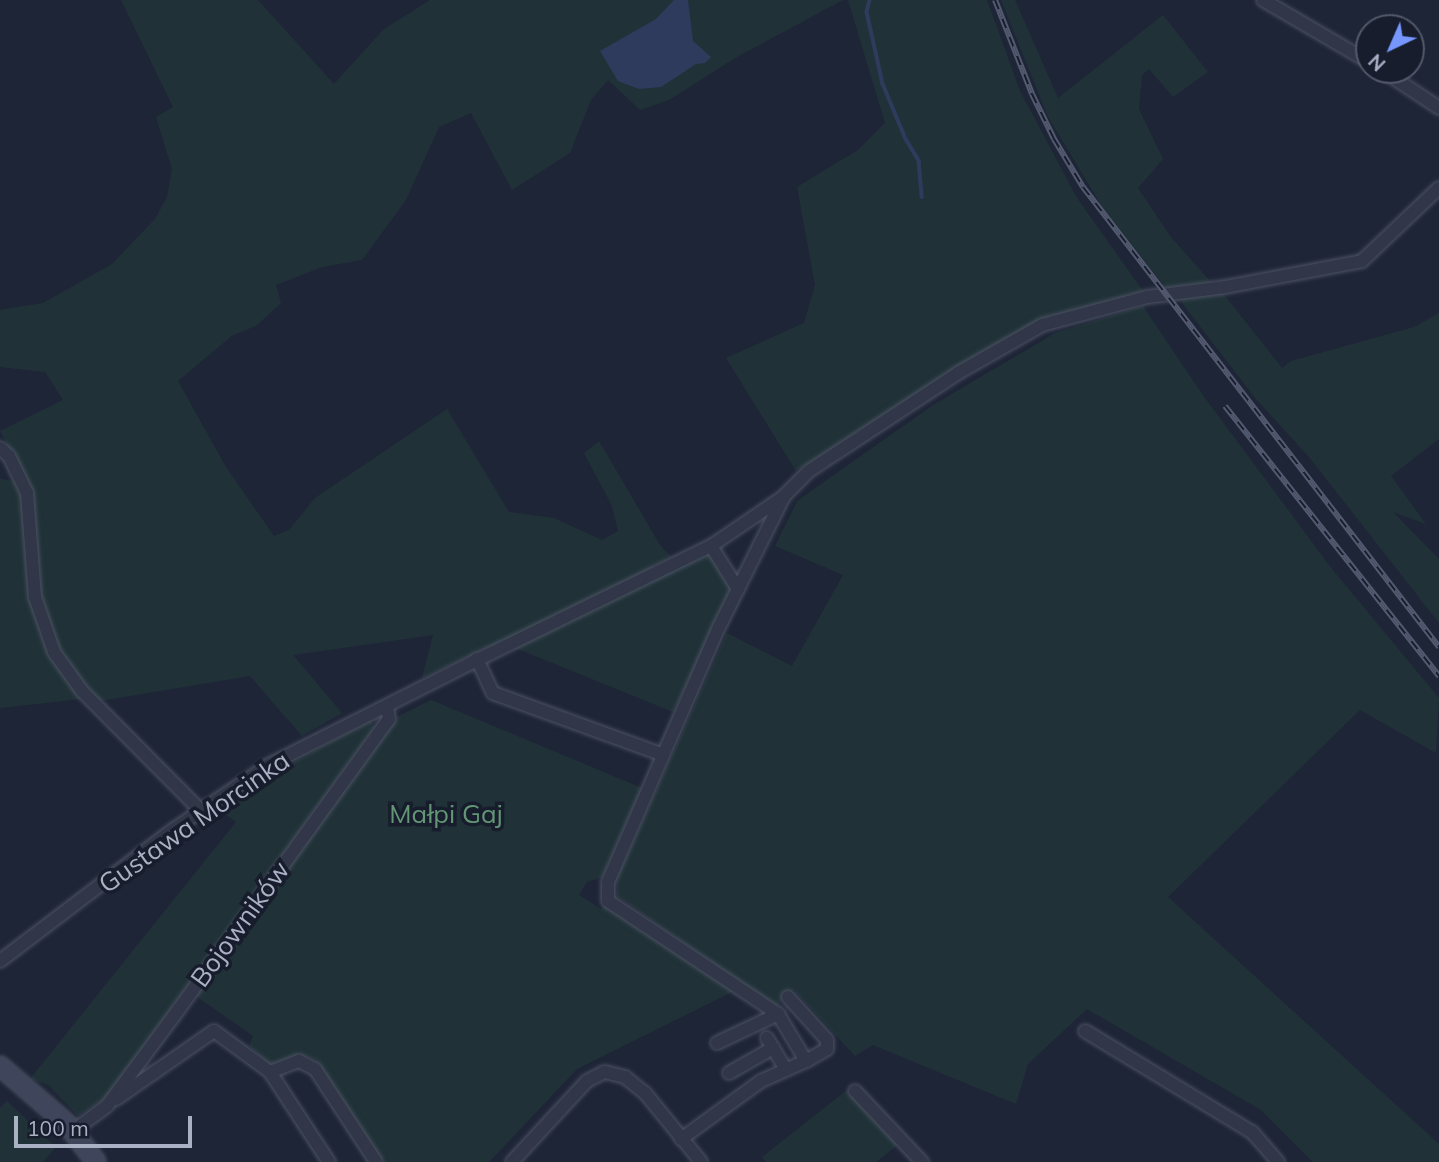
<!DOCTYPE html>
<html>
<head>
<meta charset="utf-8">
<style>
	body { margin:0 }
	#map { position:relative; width:1439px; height:1162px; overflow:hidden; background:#1e2537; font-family:Mulish,sans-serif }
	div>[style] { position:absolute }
	.green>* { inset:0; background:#203238 }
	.water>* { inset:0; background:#2e3b5d }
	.stream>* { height:3.5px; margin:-1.75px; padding:0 1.75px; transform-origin:1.75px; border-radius:1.75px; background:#2e3b5d }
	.roads { filter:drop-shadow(0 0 2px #4c5263) drop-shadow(0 0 2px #4c5263) }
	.street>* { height:12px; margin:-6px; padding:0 6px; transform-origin:6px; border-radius:6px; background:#313748 }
	.secondary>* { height:18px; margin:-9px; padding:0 9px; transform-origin:9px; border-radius:9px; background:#3f455b }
	.rail>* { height:6px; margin-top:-3px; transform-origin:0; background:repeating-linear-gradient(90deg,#171d2c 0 10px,#535a6f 0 20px); box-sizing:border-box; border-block:2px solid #535a6f }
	span { translate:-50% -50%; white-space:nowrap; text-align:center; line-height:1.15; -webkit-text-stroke:7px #171d2c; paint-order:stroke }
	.park-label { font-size:26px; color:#629675 }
	.street-label { font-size:26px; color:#abb1c5 }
	.north { position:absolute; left:1355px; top:14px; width:70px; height:70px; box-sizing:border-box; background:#171d2c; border:2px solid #525869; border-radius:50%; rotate:224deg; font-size:19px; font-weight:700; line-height:28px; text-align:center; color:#abb1c5 }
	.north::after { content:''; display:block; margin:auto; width:24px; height:32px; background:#7697fe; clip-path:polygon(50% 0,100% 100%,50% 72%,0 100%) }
	.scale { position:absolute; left:14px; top:1116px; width:178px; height:32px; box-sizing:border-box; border:4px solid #abb1c5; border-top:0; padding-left:9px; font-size:21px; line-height:24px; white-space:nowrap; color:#abb1c5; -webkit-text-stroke:5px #171d2c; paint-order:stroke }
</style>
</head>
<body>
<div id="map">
	<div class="green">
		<div style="clip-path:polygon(121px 0,258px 0,334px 84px,383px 30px,430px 0,843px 0,735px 58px,669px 100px,640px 110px,608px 80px,591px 100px,570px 153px,512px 190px,471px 113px,439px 127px,406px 200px,362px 260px,322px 267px,276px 285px,281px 303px,256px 326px,233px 335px,178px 381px,226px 467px,274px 536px,289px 530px,315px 498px,447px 409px,509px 512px,554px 518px,602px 540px,618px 531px,612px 506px,584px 453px,599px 441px,660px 545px,671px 557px,651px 566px,665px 575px,709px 552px,733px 589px,673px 712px,518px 649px,488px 647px,422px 678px,433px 635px,293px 655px,342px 713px,302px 736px,250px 676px,106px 700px,81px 699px,0 708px,0 479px,29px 483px,0 431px,63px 400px,45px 372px,0 367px,0 310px,43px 303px,112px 264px,155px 219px,167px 197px,172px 169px,156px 117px,173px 107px)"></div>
		<div style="clip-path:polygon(848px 0,987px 0,1020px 91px,1077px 198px,1143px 291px,1023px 329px,796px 471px,726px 358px,804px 323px,815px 285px,797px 187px,858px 150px,885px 123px)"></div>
		<div style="clip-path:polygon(1001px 0,1015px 0,1058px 98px,1163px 15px,1208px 72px,1173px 97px,1149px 69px,1142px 75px,1139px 109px,1163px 159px,1138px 188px,1170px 236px,1211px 282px,1166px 288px,1103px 208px,1048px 117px)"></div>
		<div style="clip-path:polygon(1222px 292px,1282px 368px,1291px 361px,1414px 327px,1439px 313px,1439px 439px,1391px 476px,1426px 524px,1393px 512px,1439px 559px,1439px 623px,1309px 457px,1256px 399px,1179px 299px)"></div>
		<div style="clip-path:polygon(1143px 306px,1202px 394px,1332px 569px,1439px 698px,1436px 753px,1360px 710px,1168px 897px,1439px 1144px,1439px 1162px,1313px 1162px,1261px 1110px,1087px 1009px,1028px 1064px,1016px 1104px,873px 1045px,855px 1056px,794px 990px,775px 1007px,617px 896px,617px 878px,727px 633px,792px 666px,843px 575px,775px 546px,797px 501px,933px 405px,1055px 333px)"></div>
		<div style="clip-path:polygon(431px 700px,642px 788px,602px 877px,587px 882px,579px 895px,601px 909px,606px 902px,736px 990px,577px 1069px,489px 1162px,384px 1162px,315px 1059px,298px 1054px,271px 1066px,249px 1046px,253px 1036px,196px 996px,391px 720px)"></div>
		<div style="clip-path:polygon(371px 720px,374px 728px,106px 1098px,78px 1116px,48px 1085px,30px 1079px,236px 822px,215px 806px)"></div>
		<div style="clip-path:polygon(847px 1090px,899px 1144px,876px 1162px,766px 1162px,762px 1157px)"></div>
		<div style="clip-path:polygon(7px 1101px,56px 1147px,43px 1162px,0 1162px,0 1108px)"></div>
	</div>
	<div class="water">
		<div style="clip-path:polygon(674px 0,688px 0,693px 41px,711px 57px,705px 63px,696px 64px,661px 87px,639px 89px,618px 81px,600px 51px,656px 19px)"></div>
	</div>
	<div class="stream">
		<div style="left:870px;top:0;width:12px;rotate:104deg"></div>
		<div style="left:867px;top:12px;width:74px;rotate:77.5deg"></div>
		<div style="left:883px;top:84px;width:60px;rotate:67.3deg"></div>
		<div style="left:906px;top:139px;width:26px;rotate:59deg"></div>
		<div style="left:919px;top:161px;width:36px;rotate:85deg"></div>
	</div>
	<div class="roads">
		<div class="street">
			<div style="left:1263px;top:0;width:123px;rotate:30.3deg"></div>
			<div style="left:1382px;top:70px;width:69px;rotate:33.7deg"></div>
			<div style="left:0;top:448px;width:12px;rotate:42deg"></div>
			<div style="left:9px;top:456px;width:41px;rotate:64.1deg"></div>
			<div style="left:27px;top:493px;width:104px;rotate:85.6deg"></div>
			<div style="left:35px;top:597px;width:58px;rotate:70.9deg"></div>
			<div style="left:54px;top:652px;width:48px;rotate:54.3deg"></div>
			<div style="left:82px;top:691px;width:169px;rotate:45.2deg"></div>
			<div style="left:711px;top:546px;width:51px;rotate:57.9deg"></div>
			<div style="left:477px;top:659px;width:38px;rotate:65deg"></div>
			<div style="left:493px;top:693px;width:181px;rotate:20deg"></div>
			<div style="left:0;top:961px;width:218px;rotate:-37.2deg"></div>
			<div style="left:174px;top:829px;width:115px;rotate:-34deg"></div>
			<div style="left:269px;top:765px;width:229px;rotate:-26.8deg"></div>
			<div style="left:473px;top:662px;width:265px;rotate:-26deg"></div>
			<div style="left:711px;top:546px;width:87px;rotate:-34.2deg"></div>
			<div style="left:788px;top:997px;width:58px;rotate:47.8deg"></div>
			<div style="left:827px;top:1040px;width:9px;rotate:90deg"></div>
			<div style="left:827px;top:1049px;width:24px;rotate:150deg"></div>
			<div style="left:1085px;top:1031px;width:195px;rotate:31.2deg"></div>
			<div style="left:1252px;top:1132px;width:40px;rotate:49deg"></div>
			<div style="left:767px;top:1038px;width:37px;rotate:59deg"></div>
			<div style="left:717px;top:1043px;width:68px;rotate:-25.4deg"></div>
			<div style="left:270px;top:1072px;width:108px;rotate:56.8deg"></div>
			<div style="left:729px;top:1073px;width:51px;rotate:-29.6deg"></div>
			<div style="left:855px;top:1091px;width:98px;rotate:46.7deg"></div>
			<div style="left:116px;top:1099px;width:119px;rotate:-34.8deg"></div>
			<div style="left:214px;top:1031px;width:69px;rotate:36.2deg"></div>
			<div style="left:270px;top:1072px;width:31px;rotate:-21deg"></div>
			<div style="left:299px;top:1061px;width:18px;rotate:27deg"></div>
			<div style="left:315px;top:1069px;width:111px;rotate:56.7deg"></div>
			<div style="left:73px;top:1131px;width:42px;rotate:-36.3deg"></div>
			<div style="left:107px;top:1106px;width:121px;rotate:-53.4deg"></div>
			<div style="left:179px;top:1009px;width:358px;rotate:-54.1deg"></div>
			<div style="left:389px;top:719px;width:13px;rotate:-99deg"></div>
			<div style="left:681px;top:1139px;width:99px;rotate:-35.9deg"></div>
			<div style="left:761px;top:1081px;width:49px;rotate:-24deg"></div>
			<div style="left:806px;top:1061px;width:55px;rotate:-120.8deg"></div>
			<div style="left:778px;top:1014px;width:204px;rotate:-146.4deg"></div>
			<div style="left:608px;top:901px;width:19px;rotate:-90deg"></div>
			<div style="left:608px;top:882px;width:278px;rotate:-66.5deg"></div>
			<div style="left:719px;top:627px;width:146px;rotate:-63.6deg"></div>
			<div style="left:784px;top:496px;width:35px;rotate:-45deg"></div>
			<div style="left:809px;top:471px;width:178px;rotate:-33.3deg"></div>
			<div style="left:958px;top:373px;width:97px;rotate:-29.7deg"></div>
			<div style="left:1042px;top:325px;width:109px;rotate:-14.9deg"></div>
			<div style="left:1147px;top:297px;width:79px;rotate:-7.3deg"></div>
			<div style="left:1225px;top:287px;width:139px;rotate:-10.7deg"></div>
			<div style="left:1362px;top:261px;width:106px;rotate:-43.5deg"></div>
			<div style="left:512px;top:1162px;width:110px;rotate:-47.2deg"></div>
			<div style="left:587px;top:1081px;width:20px;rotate:-27deg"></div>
			<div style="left:605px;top:1072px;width:21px;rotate:14deg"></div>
			<div style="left:625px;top:1077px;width:26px;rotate:39deg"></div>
			<div style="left:645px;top:1093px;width:89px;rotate:50.9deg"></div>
		</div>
		<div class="secondary">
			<div style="left:0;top:1066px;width:87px;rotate:40.8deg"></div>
			<div style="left:66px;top:1123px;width:49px;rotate:52.4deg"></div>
		</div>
	</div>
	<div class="rail">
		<div style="left:995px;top:0;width:101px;rotate:68.5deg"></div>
		<div style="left:1032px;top:94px;width:50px;rotate:63.9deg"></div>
		<div style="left:1054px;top:139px;width:56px;rotate:58.9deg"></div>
		<div style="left:1083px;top:187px;width:582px;rotate:52.26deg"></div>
		<div style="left:1225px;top:406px;width:345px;rotate:51.6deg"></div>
	</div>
	<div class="park-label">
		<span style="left:446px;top:814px">Małpi Gaj</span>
	</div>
	<div class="street-label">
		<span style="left:194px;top:822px;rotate:-35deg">Gustawa Morcinka</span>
		<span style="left:240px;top:924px;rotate:-54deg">Bojowników</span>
	</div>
	<div class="north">N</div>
	<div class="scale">100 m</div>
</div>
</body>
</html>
